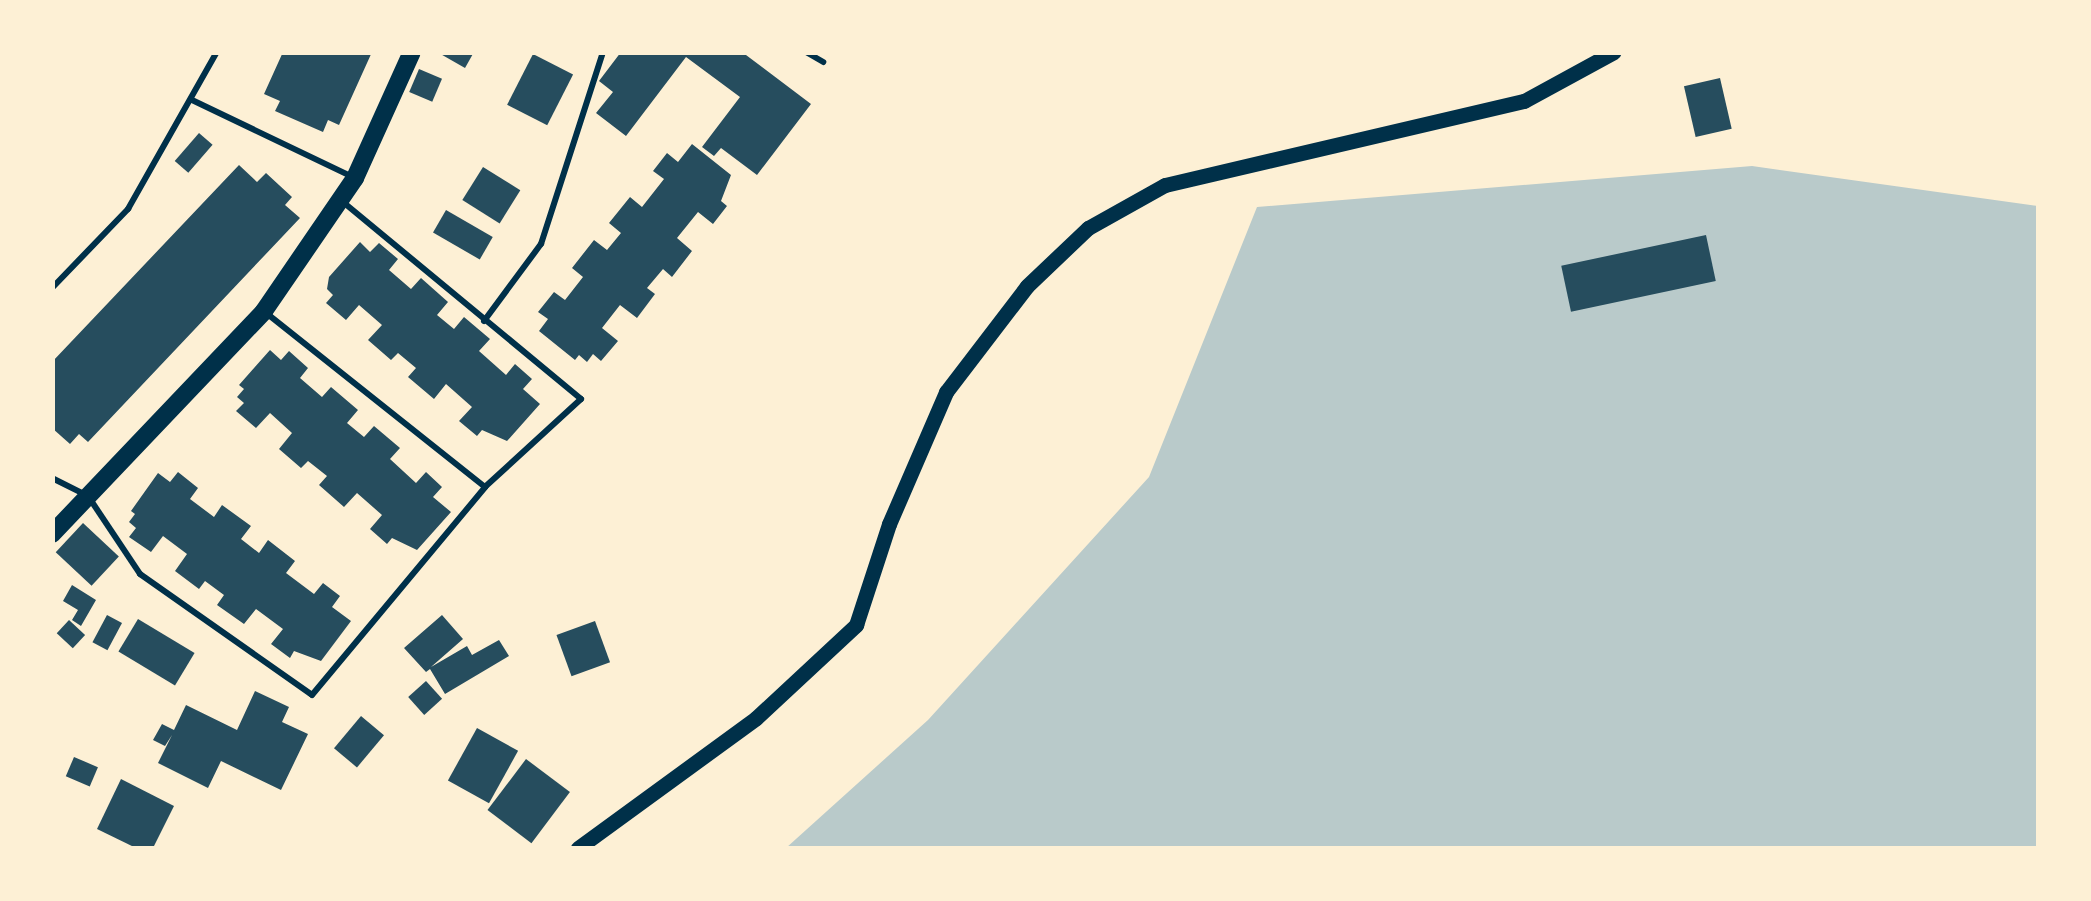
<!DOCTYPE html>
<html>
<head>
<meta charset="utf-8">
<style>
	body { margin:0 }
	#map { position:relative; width:2091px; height:901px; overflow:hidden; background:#fdf0d5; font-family:Mulish,sans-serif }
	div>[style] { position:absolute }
	.green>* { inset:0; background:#b9caca }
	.building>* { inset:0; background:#264d5e; transform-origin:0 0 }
	.service>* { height:6px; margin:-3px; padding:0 3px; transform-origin:3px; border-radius:3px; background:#003049 }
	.tertiary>* { height:15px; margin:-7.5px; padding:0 7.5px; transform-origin:7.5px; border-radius:7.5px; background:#003049 }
	.secondary>* { height:18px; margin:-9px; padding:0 9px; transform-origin:9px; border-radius:9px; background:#003049 }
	span { translate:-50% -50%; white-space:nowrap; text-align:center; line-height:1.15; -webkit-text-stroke:10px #fdf0d5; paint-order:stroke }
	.frame { position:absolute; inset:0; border:55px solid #fdf0d5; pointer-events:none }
</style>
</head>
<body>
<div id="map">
	<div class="green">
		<div style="clip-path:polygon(1752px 166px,2038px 206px,2038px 848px,786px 848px,928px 720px,1149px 477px,1257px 207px)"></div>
	</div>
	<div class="building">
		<div style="clip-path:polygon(283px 52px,372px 52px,339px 125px,328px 120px,323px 132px,275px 111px,280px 101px,264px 94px)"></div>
		<div style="clip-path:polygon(437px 52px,474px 52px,465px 68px)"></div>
		<div style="clip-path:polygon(621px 52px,742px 52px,811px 104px,757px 175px,721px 148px,714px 156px,702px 147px,740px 97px,686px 57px,626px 136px,596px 113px,613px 92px,599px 81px)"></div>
		<div style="left:533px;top:54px;width:45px;height:57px;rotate:27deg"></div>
		<div style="left:419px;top:69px;width:25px;height:25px;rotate:23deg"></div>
		<div style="left:1720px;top:78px;width:52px;height:37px;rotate:77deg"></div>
		<div style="left:199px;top:133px;width:18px;height:37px;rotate:41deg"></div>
		<div style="clip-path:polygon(692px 144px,731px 175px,721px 201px,727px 206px,713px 224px,698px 212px,677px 238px,692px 251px,672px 277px,663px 269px,647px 288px,655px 294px,637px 318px,620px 305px,602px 328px,618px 341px,601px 361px,593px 354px,587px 362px,579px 355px,575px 360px,539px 331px,548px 319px,538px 312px,554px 292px,565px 300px,583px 277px,572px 268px,594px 240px,607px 250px,621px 233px,609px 223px,630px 197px,642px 207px,664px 179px,653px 171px,667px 153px,678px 162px)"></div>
		<div style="clip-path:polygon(239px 165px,257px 182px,266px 173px,292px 197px,285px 205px,300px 218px,88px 442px,79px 434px,70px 444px,52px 428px,52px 362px)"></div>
		<div style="left:483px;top:167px;width:44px;height:39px;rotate:32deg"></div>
		<div style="left:446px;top:210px;width:54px;height:26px;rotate:30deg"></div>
		<div style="left:1706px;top:235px;width:47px;height:148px;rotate:78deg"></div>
		<div style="clip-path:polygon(360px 242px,370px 252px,379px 243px,398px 259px,389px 270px,411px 289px,421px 278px,448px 302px,437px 315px,454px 329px,464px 317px,490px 339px,479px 351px,506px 375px,515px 364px,532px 379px,523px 389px,540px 404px,507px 441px,482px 430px,477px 436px,459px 421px,472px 407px,446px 384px,434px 399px,408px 377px,416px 368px,398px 353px,391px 360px,368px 340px,382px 325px,359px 305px,346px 320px,326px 303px,333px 295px,327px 289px,329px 277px)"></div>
		<div style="clip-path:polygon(270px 350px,281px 360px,289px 351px,308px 368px,300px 378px,322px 397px,331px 387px,358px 410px,347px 423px,364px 437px,374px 426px,400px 448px,390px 459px,416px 483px,426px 472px,442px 487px,433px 497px,451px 512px,417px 550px,392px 538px,387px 544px,370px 529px,382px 515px,357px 493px,344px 507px,319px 485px,327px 476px,308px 461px,301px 468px,279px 449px,292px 433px,270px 413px,256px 428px,236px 411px,244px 403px,237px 397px,244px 389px,239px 385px)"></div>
		<div style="clip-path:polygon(178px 472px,198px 488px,190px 499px,214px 517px,222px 505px,251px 526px,241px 539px,259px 553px,268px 540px,295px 561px,286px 573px,314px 594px,323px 583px,340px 596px,332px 607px,351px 621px,321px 661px,294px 651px,290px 658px,271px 644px,283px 629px,256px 609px,244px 624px,217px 605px,224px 595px,205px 581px,199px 589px,175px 571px,187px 554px,163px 536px,151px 552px,129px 537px,136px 528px,129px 522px,135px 514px,131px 511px,158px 473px,170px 482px)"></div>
		<div style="left:83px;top:523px;width:49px;height:40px;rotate:43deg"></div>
		<div style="clip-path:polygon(72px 585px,96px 600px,81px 626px,72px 620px,78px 610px,63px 601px)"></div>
		<div style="left:107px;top:615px;width:17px;height:31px;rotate:28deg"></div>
		<div style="clip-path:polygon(442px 615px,463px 639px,431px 667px,467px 646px,472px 655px,499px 640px,509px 656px,445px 694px,430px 669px,426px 672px,404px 648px)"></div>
		<div style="left:138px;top:619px;width:66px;height:38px;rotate:31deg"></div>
		<div style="left:69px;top:620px;width:22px;height:18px;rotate:43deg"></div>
		<div style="left:595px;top:621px;width:44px;height:41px;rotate:70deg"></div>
		<div style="left:426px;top:681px;width:24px;height:24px;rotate:48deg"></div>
		<div style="clip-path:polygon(255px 691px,289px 707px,282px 722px,308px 734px,281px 790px,221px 761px,208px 788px,158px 763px,172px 735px,165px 746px,153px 740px,162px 724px,174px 730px,186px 705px,237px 730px)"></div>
		<div style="left:361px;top:716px;width:30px;height:42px;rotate:40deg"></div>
		<div style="left:477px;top:728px;width:47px;height:60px;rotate:29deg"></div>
		<div style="left:74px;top:757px;width:26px;height:21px;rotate:23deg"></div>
		<div style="left:526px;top:759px;width:55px;height:64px;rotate:37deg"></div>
		<div style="clip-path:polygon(121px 779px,174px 806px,153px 848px,136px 848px,97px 829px)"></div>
	</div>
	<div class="service">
		<div style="left:806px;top:52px;width:20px;rotate:30deg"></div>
		<div style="left:192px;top:100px;width:178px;rotate:25.6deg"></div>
		<div style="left:343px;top:202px;width:309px;rotate:39.6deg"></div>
		<div style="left:581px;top:399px;width:130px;rotate:137.5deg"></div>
		<div style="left:52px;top:288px;width:110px;rotate:-46.1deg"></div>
		<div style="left:128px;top:209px;width:180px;rotate:-60.5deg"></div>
		<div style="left:484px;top:321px;width:96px;rotate:-53.5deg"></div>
		<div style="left:541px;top:244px;width:202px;rotate:-72.1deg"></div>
		<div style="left:52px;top:478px;width:40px;rotate:26.6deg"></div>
		<div style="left:88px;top:496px;width:94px;rotate:56.3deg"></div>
		<div style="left:140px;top:574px;width:210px;rotate:35.1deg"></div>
		<div style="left:312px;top:695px;width:271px;rotate:-50.2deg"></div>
		<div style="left:485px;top:487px;width:281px;rotate:-141.5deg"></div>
	</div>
	<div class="tertiary">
		<div style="left:578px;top:848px;width:220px;rotate:-36.1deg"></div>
		<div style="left:756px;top:718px;width:137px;rotate:-42.9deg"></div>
		<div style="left:856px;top:625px;width:106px;rotate:-71.9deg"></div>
		<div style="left:889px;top:524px;width:144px;rotate:-66.6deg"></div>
		<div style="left:946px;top:392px;width:133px;rotate:-52.6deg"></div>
		<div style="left:1027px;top:286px;width:84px;rotate:-43.6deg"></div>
		<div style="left:1088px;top:228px;width:88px;rotate:-29.2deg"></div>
		<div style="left:1165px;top:185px;width:369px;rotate:-13.2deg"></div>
		<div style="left:1524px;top:101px;width:102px;rotate:-28.6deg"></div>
	</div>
	<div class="secondary">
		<div style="left:52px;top:534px;width:308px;rotate:-46.4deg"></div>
		<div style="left:264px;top:311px;width:161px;rotate:-55.6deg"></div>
		<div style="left:355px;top:178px;width:138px;rotate:-65.7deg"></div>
	</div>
	<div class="frame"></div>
</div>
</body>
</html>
